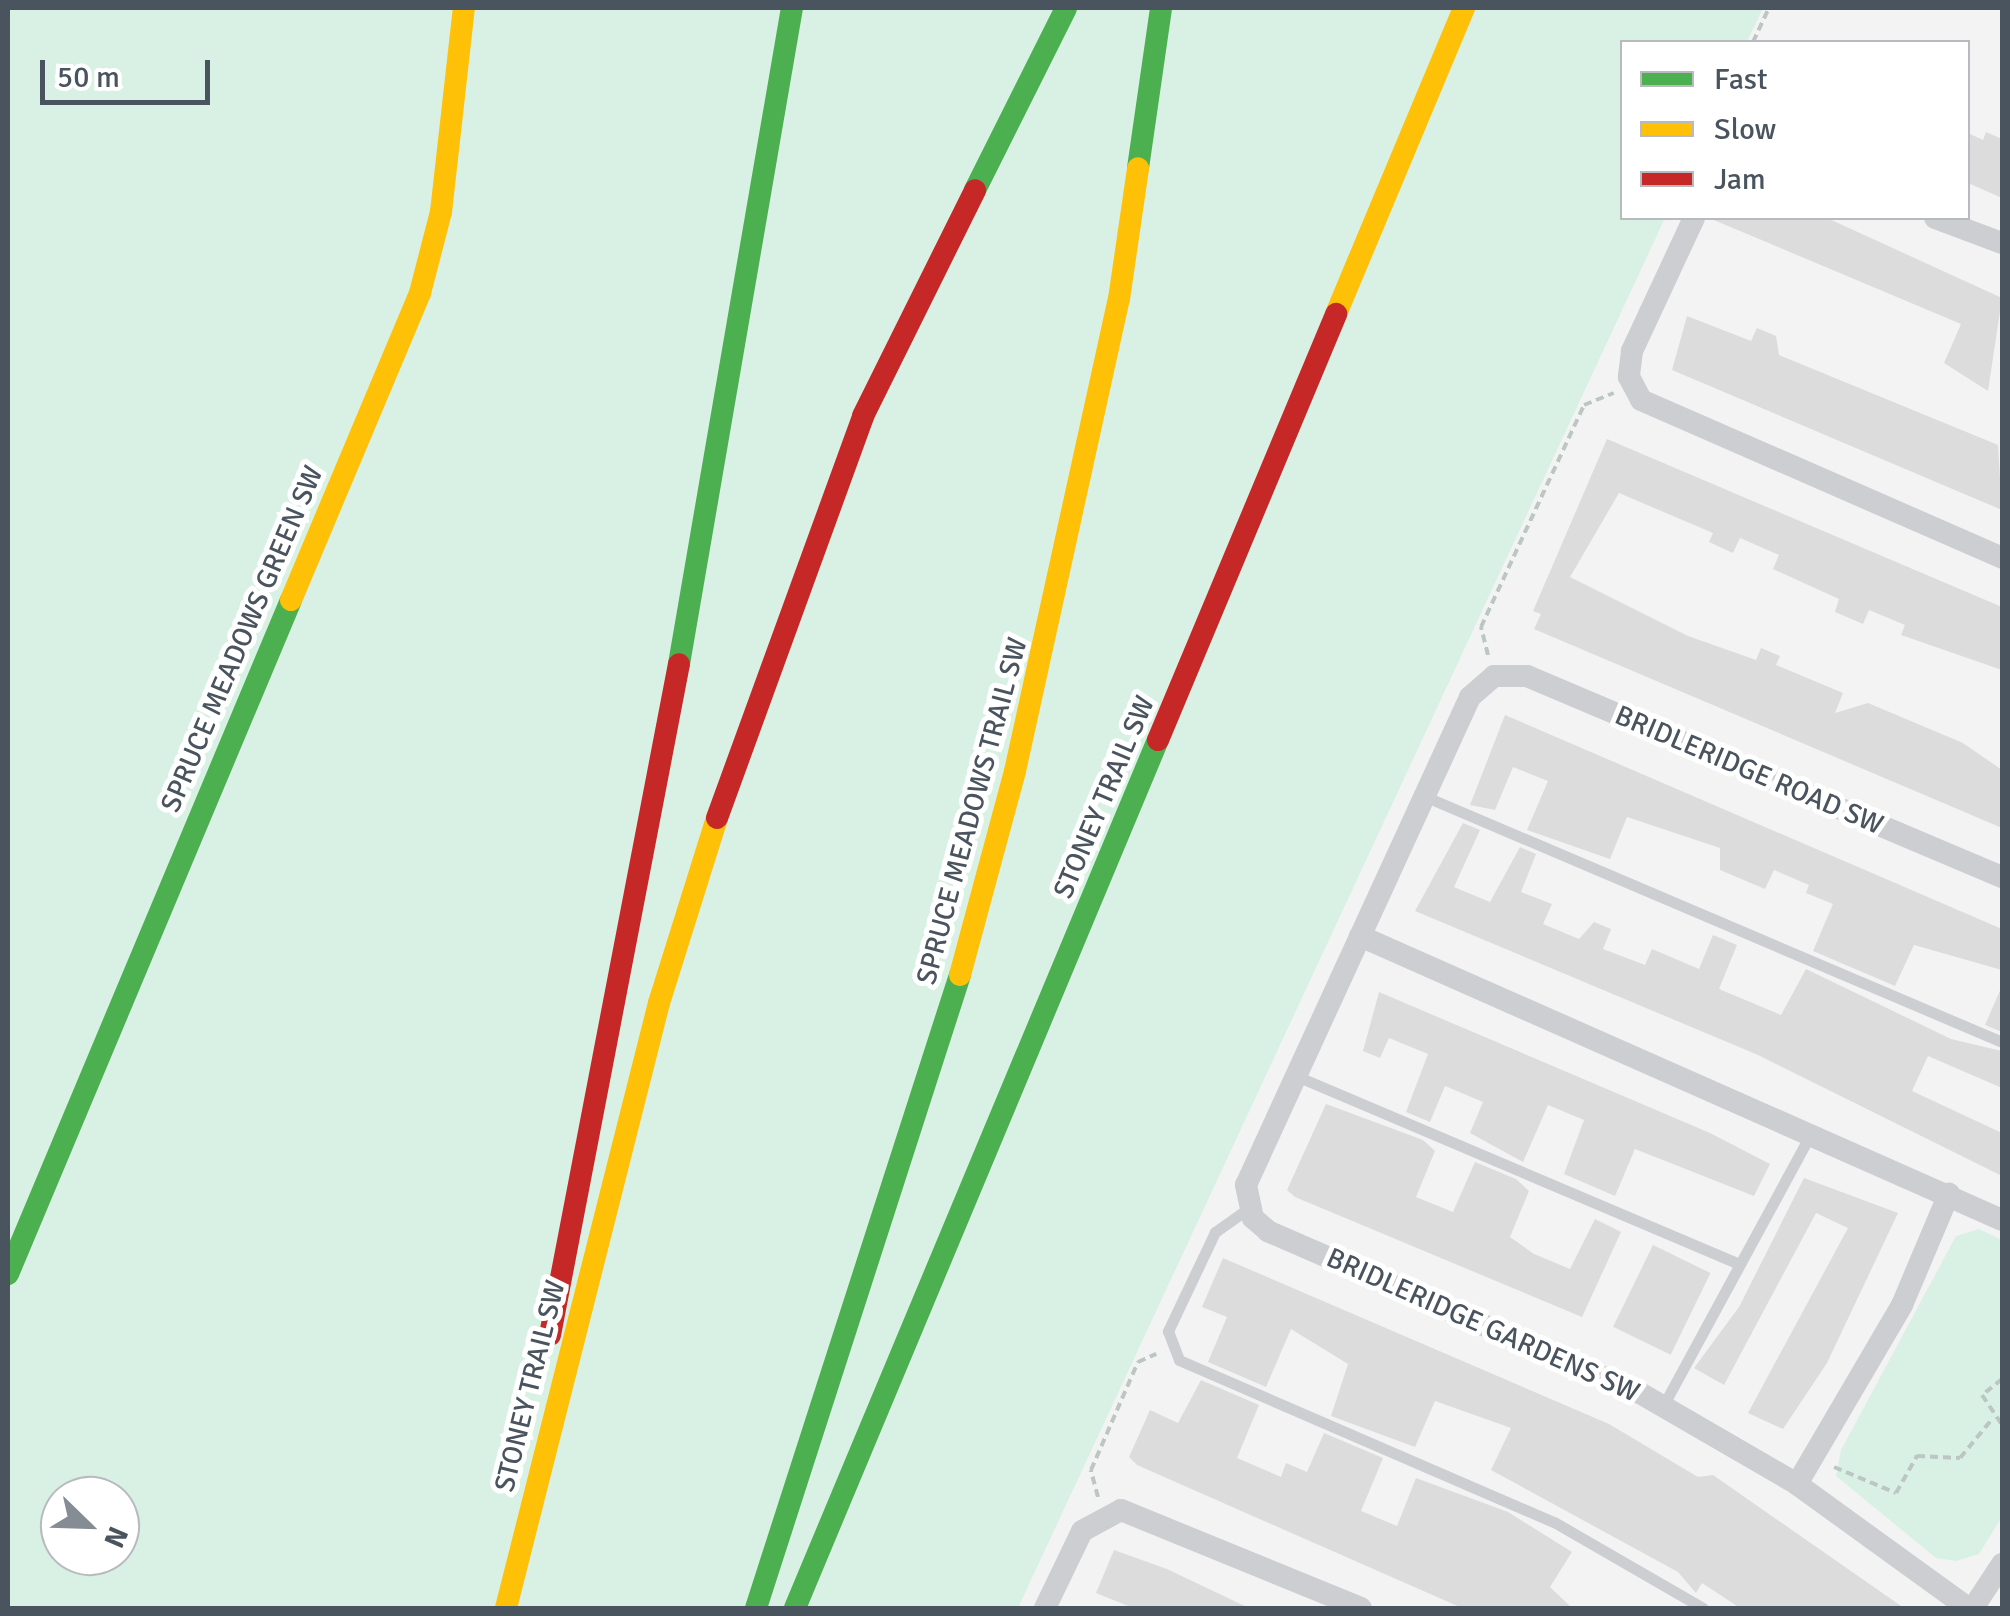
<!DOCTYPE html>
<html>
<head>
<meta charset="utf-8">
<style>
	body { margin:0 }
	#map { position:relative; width:2010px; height:1616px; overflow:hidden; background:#f3f3f3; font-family:Signika,sans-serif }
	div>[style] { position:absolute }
	.green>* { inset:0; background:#d9f1e4 }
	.building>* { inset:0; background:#dcdcdd; transform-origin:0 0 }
	.path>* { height:4px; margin-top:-2px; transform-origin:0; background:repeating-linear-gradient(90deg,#bcc6c3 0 8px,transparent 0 13px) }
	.lane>* { height:11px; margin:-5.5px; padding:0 5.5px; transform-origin:5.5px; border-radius:5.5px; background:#cdced1 }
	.street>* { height:22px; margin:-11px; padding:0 11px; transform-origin:11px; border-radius:11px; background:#cdced1 }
	.fast>* { height:22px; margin:-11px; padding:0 11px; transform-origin:11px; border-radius:11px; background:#4caf50 }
	.slow>* { height:22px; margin:-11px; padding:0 11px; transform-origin:11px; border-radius:11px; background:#ffc107 }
	.jam>* { height:22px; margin:-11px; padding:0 11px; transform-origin:11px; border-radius:11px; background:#c62828 }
	span { translate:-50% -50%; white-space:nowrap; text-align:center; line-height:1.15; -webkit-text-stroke:10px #fff; paint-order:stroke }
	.street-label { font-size:28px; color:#4a545f }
	.frame { position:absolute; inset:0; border:10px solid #4a545f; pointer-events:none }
	.legend { position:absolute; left:1620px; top:40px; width:350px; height:180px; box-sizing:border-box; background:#fff; border:2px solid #b7bbbf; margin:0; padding:12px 18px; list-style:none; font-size:30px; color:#4a545f }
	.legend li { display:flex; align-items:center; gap:20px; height:50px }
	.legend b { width:50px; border:2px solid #b7bbbf }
	.north { position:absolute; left:40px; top:1476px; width:100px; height:100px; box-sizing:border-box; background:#fff; border:2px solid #b7bbbf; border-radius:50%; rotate:113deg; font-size:28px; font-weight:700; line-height:40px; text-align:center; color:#4a545f }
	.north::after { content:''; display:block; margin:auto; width:35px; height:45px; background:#858c93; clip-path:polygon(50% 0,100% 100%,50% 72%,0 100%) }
	.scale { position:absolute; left:40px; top:60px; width:170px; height:45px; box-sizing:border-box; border:5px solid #4a545f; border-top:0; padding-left:12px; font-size:30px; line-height:35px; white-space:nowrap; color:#4a545f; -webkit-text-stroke:8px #fff; paint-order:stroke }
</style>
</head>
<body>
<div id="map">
	<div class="green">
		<div style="clip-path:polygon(evenodd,8px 8px,1763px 8px,1747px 42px,1622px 42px,1622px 218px,1665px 218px,1018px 1608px,8px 1608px,8px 8px,60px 1496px,120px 1496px,120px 1556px,60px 1556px,60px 1496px)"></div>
		<div style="clip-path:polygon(1979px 1229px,2002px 1240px,2002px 1517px,1979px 1554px,1956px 1561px,1936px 1558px,1836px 1476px,1841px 1450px,1956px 1236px)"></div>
	</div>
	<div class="building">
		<div style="clip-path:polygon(1986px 132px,2002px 139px,2002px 198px,1968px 183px,1968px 133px,1983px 140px)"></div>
		<div style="clip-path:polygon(1709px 218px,1827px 218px,2002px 298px,1988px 391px,1944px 363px,1961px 324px)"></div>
		<div style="clip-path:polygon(1687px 316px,1751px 341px,1757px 328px,1776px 336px,1779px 355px,1998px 445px,2002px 510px,1672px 370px)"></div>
		<div style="clip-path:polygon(1607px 439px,2002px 607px,2002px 670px,1901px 635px,1905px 625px,1869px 610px,1863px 624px,1835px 612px,1839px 599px,1773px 569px,1779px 555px,1740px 538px,1733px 553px,1709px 542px,1713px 533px,1619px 493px,1570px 577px,1688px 636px,1756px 660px,1761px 648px,1780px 656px,1776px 665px,1843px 693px,1835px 713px,1868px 703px,1963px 743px,2002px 770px,2002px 828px,1534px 629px,1541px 614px,1533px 611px)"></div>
		<div style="clip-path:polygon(1505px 715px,2002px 929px,2002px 970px,1914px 945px,1895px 986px,1813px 951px,1833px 904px,1806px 893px,1809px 885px,1774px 870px,1765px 889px,1720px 870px,1720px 848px,1627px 817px,1610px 859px,1527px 830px,1548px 781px,1513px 767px,1495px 810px,1470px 805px)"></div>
		<div style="clip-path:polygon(1463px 823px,1480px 830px,1454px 887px,1490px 902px,1520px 847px,1536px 854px,1521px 892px,1552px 904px,1543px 924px,1579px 939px,1594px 922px,1611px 929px,1603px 949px,1645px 965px,1652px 949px,1699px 969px,1713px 935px,1737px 945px,1719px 989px,1781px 1015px,1806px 969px,1951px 1039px,2002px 1051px,2002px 1088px,1928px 1056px,1912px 1091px,2002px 1133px,2002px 1176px,1758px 1055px,1415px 911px)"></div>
		<div style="clip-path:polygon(2002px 986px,2002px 1032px,1985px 1025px)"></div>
		<div style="clip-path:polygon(1379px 992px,1710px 1133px,1770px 1164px,1754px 1196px,1635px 1149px,1615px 1196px,1564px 1174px,1584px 1120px,1548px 1105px,1523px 1162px,1470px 1133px,1483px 1102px,1445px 1086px,1430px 1122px,1406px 1112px,1428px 1054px,1389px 1038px,1380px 1058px,1363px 1051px)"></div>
		<div style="clip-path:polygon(1326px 1104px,1423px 1140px,1435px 1151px,1416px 1197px,1453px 1212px,1475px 1162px,1516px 1179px,1529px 1191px,1510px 1237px,1534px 1254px,1570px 1269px,1595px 1219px,1621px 1232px,1582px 1317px,1295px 1197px,1287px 1190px)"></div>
		<div style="clip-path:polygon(1804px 1178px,1898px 1213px,1827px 1363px,1783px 1429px,1748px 1413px,1848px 1228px,1816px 1213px,1724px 1385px,1694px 1368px,1739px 1307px)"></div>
		<div style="left:1653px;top:1245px;width:64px;height:91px;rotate:26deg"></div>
		<div style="clip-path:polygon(1223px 1258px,1609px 1424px,1698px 1477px,1713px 1475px,1904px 1608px,1740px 1608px,1702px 1583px,1696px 1593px,1678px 1572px,1491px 1470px,1511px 1428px,1435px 1401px,1415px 1447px,1331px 1416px,1348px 1364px,1291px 1329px,1266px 1387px,1208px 1362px,1227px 1317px,1202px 1307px)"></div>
		<div style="clip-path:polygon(1201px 1380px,1259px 1405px,1237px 1458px,1281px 1477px,1286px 1463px,1307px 1472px,1324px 1433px,1383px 1458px,1361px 1511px,1397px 1526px,1416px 1478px,1508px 1512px,1572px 1552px,1550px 1587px,1572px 1608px,1462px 1608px,1137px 1465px,1129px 1457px,1150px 1410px,1178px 1423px)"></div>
		<div style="clip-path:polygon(1114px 1550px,1167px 1569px,1249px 1608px,1133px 1608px,1096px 1593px)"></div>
	</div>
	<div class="path">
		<div style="left:1753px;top:42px;width:38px;rotate:-65deg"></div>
		<div style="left:1488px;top:655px;width:29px;rotate:-104deg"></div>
		<div style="left:1481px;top:627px;width:245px;rotate:-65.1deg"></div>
		<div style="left:1584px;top:405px;width:32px;rotate:-22deg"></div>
		<div style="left:2002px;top:1379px;width:26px;rotate:141deg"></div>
		<div style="left:1982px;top:1395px;width:36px;rotate:56deg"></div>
		<div style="left:1834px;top:1467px;width:67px;rotate:22.8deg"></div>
		<div style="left:1896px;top:1493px;width:43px;rotate:-60.4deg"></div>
		<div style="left:1917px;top:1456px;width:43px;rotate:2.7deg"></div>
		<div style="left:1960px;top:1458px;width:52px;rotate:-50.5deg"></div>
		<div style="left:1098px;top:1497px;width:28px;rotate:-105deg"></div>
		<div style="left:1091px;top:1470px;width:118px;rotate:-66.5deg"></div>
		<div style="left:1138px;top:1362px;width:20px;rotate:-24deg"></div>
	</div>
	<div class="lane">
		<div style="left:1424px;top:796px;width:628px;rotate:23.05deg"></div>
		<div style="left:1294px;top:1075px;width:484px;rotate:23deg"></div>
		<div style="left:1249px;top:1208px;width:42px;rotate:144.8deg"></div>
		<div style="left:1215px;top:1232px;width:110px;rotate:115.4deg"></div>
		<div style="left:1168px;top:1331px;width:31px;rotate:69deg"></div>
		<div style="left:1179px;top:1360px;width:408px;rotate:23.4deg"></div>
		<div style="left:1554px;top:1522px;width:172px;rotate:30deg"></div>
		<div style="left:1663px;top:1406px;width:311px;rotate:-61.5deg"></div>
	</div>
	<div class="street">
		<div style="left:1694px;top:218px;width:147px;rotate:115deg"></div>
		<div style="left:1632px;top:351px;width:26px;rotate:97deg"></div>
		<div style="left:1629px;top:377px;width:26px;rotate:62deg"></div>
		<div style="left:1641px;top:400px;width:394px;rotate:23.6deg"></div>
		<div style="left:1935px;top:218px;width:72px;rotate:20.5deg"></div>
		<div style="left:1360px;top:936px;width:702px;rotate:23.86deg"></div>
		<div style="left:1797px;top:1484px;width:208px;rotate:-59.6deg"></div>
		<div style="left:1902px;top:1305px;width:121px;rotate:-67.1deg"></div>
		<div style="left:1045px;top:1608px;width:85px;rotate:-64.3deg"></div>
		<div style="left:1082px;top:1531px;width:44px;rotate:-28.3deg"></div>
		<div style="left:1121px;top:1510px;width:259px;rotate:22.2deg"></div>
		<div style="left:1968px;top:1608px;width:211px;rotate:-144.1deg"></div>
		<div style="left:1797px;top:1484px;width:181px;rotate:-149.9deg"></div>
		<div style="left:1640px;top:1393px;width:406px;rotate:-156.5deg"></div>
		<div style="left:1268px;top:1231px;width:20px;rotate:-139deg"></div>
		<div style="left:1253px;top:1218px;width:34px;rotate:-102deg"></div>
		<div style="left:1246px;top:1185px;width:537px;rotate:-65.34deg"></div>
		<div style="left:1470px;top:697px;width:32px;rotate:-41deg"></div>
		<div style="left:1494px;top:676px;width:33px"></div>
		<div style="left:1527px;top:676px;width:516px;rotate:22.94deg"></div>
		<div style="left:1973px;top:1608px;width:53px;rotate:-56.6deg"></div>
	</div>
	<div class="fast">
		<div style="left:1138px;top:168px;width:162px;rotate:-81.8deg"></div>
		<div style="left:975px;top:190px;width:203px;rotate:-63.4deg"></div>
		<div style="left:679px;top:664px;width:666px;rotate:-80.23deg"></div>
		<div style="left:8px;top:1274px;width:731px;rotate:-67.22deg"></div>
		<div style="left:756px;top:1608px;width:665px;rotate:-72.14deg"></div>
		<div style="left:795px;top:1608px;width:941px;rotate:-67.31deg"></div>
	</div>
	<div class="slow">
		<div style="left:1336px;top:314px;width:332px;rotate:-67.3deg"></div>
		<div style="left:291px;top:600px;width:333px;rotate:-67.2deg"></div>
		<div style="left:420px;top:293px;width:84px;rotate:-75.5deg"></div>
		<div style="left:441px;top:212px;width:205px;rotate:-83.6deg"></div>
		<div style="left:960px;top:975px;width:211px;rotate:-74.9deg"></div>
		<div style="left:1015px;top:771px;width:483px;rotate:-77.6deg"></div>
		<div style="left:1119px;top:299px;width:132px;rotate:-81.7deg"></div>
		<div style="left:506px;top:1608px;width:624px;rotate:-75.81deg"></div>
		<div style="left:659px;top:1003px;width:194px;rotate:-72.6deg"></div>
	</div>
	<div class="jam">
		<div style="left:1158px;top:740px;width:462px;rotate:-67.3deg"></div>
		<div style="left:717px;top:818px;width:428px;rotate:-70deg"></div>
		<div style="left:863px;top:416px;width:252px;rotate:-63.6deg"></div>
		<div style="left:550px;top:1335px;width:683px;rotate:-79.12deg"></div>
	</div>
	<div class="street-label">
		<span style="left:242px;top:639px;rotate:-67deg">SPRUCE MEADOWS GREEN SW</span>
		<span style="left:1749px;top:770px;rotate:23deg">BRIDLERIDGE ROAD SW</span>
		<span style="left:1104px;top:797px;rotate:-67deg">STONEY TRAIL SW</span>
		<span style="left:972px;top:811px;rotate:-75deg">SPRUCE MEADOWS TRAIL SW</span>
		<span style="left:1483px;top:1325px;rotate:24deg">BRIDLERIDGE GARDENS SW</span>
		<span style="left:530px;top:1386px;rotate:-76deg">STONEY TRAIL SW</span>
	</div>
	<div class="frame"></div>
	<ul class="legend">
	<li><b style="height:12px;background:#4caf50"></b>Fast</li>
	<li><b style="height:12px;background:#ffc107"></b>Slow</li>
	<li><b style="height:12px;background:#c62828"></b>Jam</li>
	</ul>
	<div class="north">N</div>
	<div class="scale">50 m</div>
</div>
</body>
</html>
